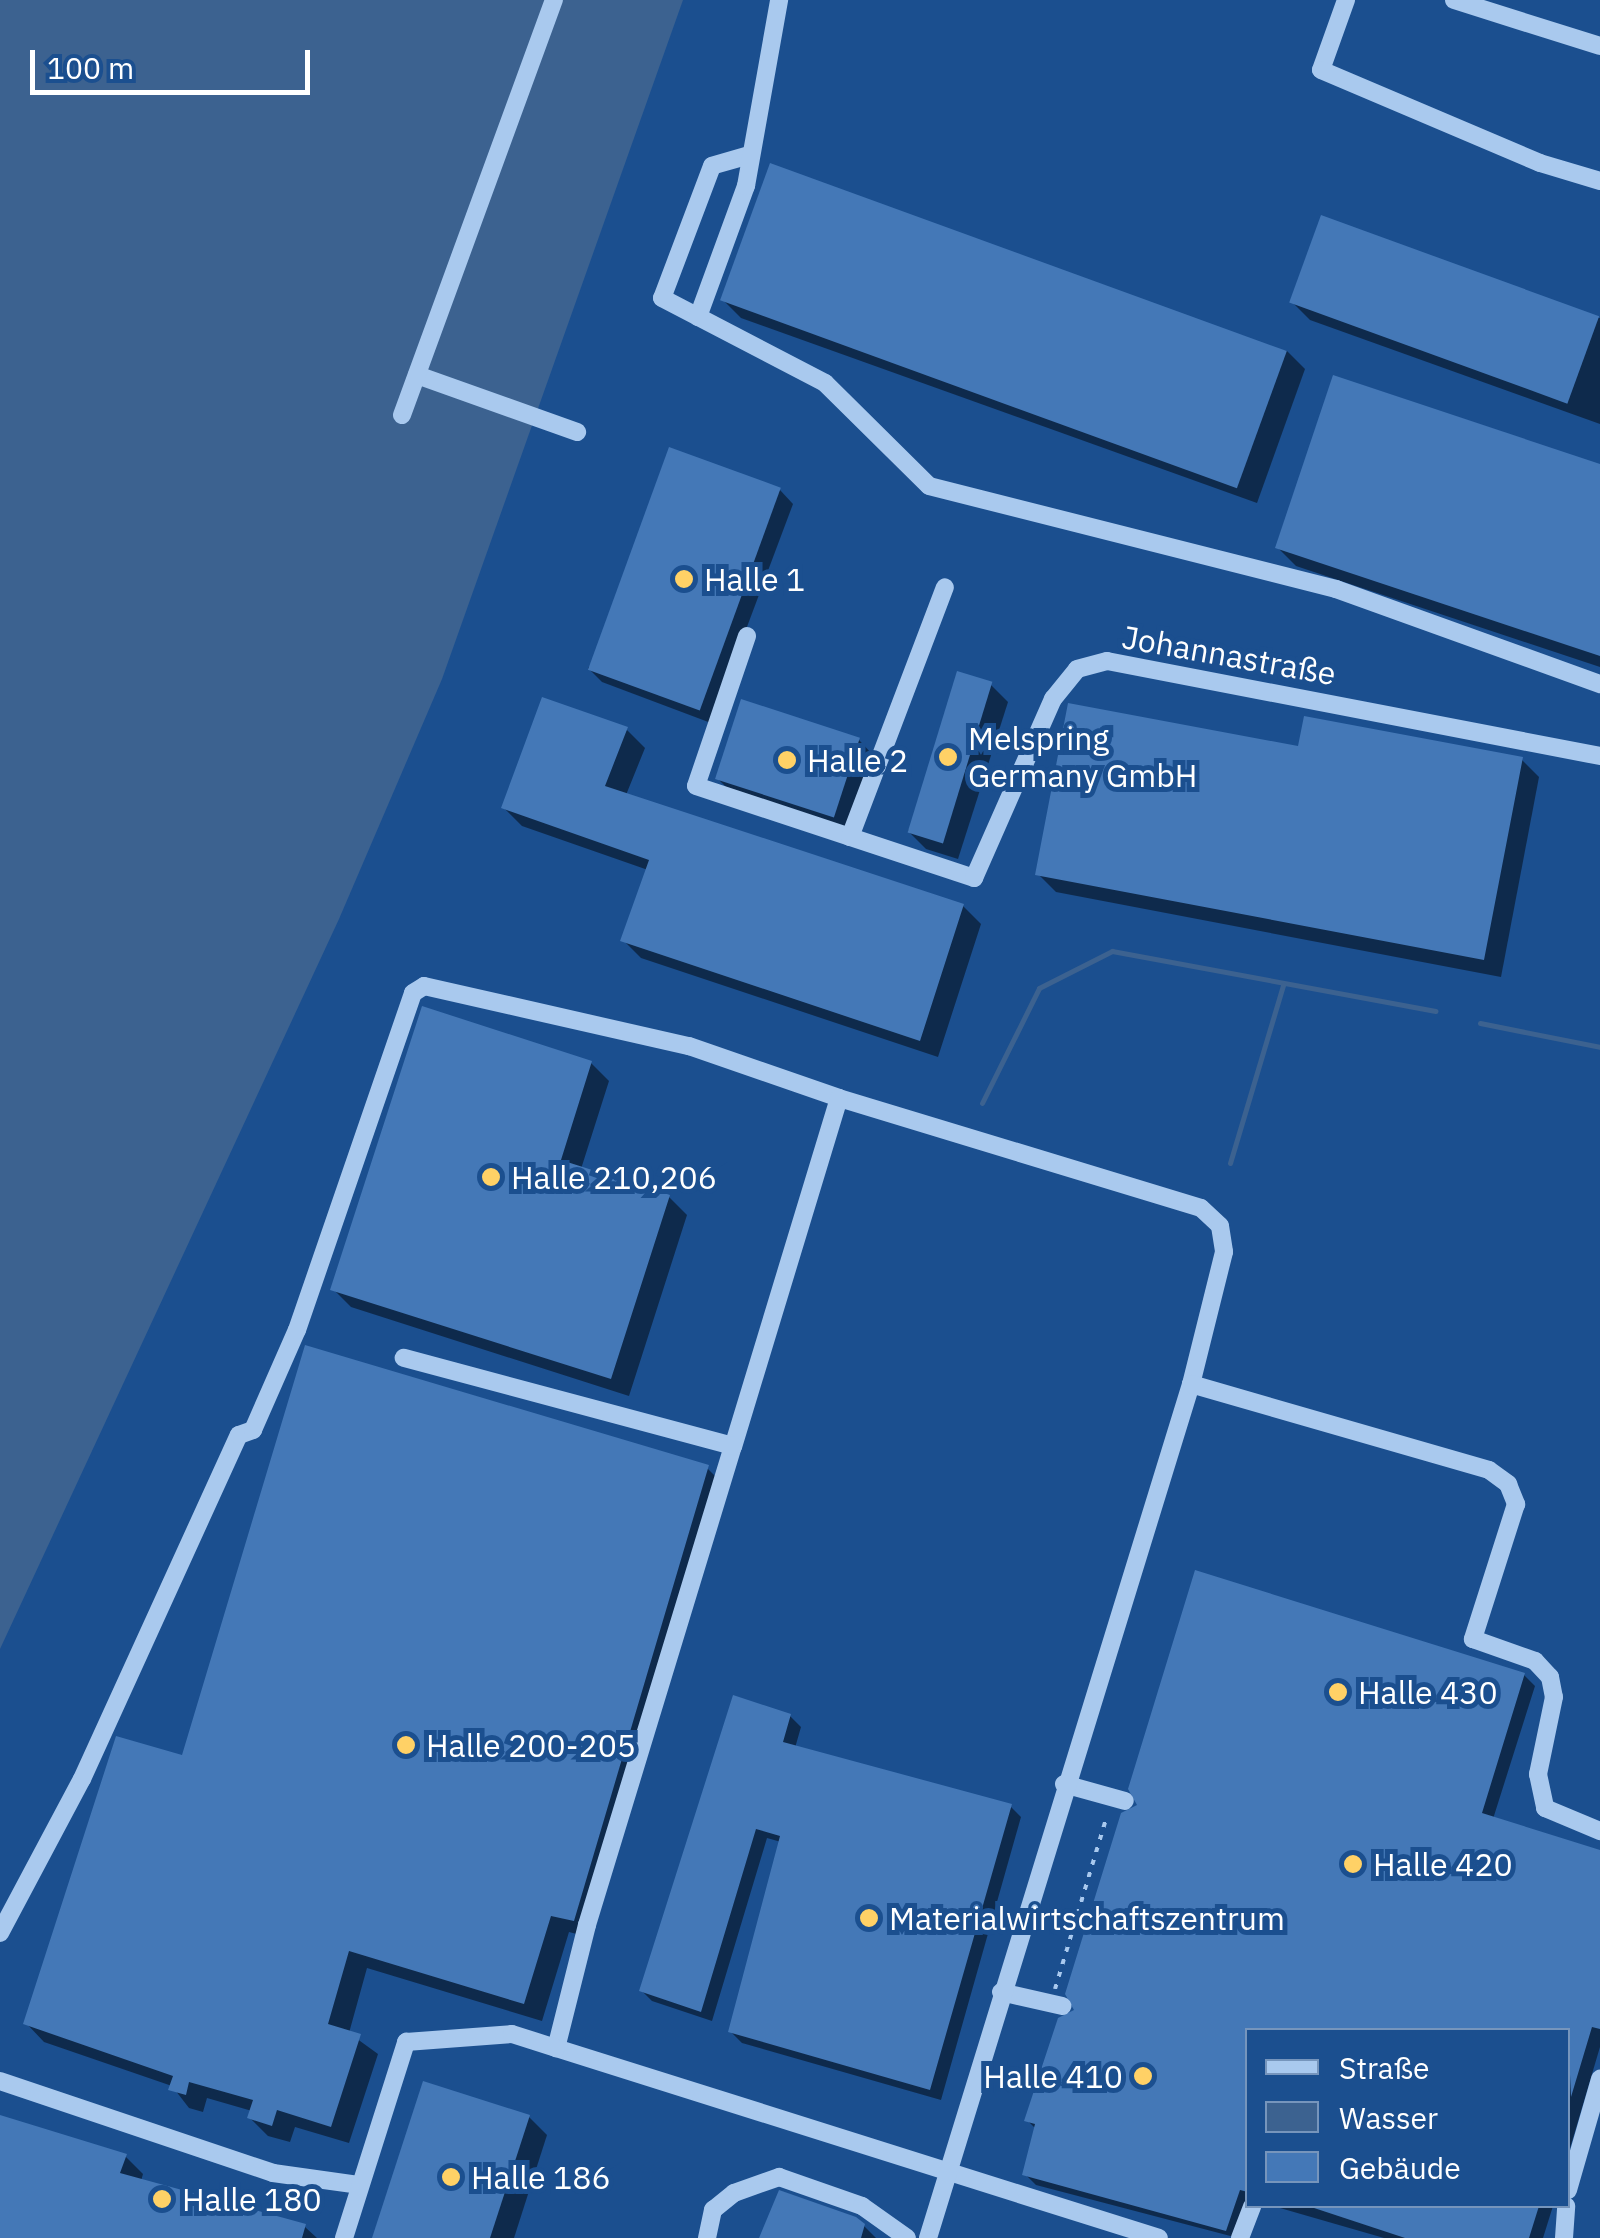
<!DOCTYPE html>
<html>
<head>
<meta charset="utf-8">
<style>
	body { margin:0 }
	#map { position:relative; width:1600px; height:2238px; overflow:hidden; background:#1b4f8f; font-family:"IBM Plex Sans",sans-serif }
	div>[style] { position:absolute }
	.water>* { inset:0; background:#3c6290 }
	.shadow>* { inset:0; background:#0007 }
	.stream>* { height:5px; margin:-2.5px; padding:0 2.5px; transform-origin:2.5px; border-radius:2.5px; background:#3c6290 }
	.building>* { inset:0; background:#4478b7; transform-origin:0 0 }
	.path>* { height:4px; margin-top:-2px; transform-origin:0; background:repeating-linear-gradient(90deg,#a9c9ee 0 5px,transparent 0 13px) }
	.minor>* { height:18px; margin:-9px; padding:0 9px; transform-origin:9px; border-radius:9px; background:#a9c9ee }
	.dots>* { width:28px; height:28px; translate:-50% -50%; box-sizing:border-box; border:5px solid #1b4f8f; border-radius:50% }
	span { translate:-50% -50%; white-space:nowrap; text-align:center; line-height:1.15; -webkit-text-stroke:10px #1b4f8f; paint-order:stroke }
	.poi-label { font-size:32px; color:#fff }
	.left { translate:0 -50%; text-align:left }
	.right { translate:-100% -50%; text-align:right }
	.street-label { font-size:32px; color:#fff }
	.legend { position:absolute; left:1245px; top:2028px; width:325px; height:180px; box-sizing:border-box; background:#1b4f8f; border:2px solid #7695bc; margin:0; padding:12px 18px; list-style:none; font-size:30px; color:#fff }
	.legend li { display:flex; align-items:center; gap:20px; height:50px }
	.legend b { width:50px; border:2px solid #7695bc }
	.scale { position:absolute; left:30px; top:50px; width:280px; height:45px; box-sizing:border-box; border:5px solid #fff; border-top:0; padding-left:12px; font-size:30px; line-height:35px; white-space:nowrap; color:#fff; -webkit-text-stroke:8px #1b4f8f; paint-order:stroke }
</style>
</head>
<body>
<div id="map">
	<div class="water">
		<div style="clip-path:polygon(0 0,683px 0,442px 679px,339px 919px,0 1649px)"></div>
	</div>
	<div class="shadow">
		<div style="clip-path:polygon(723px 300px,1287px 351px,1305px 369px,1257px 503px,741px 318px)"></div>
		<div style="clip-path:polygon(1292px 302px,1600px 318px,1600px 424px,1310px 320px)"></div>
		<div style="clip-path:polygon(1600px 466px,1600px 667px,1296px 566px,1278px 548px)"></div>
		<div style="clip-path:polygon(780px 490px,793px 504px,711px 723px,602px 682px,588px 668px)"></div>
		<div style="clip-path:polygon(990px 684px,1008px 702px,958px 859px,926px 849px,908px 831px)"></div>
		<div style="clip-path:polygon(627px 730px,645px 748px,626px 795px,963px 906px,981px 924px,938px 1057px,641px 958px,623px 940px,648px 870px,522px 826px,504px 808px)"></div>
		<div style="clip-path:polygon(859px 740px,872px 754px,847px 830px,730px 791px,717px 778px)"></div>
		<div style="clip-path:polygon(1300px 749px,1521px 759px,1539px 777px,1501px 977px,1056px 892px,1038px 874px)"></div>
		<div style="clip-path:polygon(591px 1063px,609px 1081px,581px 1169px,669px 1197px,687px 1215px,629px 1396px,351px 1307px,333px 1289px)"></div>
		<div style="clip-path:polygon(707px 1468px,725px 1486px,592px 1938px,569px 1932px,542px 2021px,367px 1968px,349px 2033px,378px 2054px,349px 2143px,295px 2127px,290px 2142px,268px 2136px,250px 2118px,252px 2111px,207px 2098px,203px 2112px,189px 2108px,172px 2086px,44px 2042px,26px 2023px,183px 1759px)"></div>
		<div style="clip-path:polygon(1524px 1675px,1535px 1686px,1493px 1819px,1600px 1853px,1600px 2047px,1568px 2155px,1568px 2030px,1248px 2030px,1248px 2206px,1238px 2238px,1036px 2185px,1025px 2174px,1036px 2129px,1027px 2120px,1077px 2011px)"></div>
		<div style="clip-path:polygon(790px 1716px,801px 1727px,795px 1748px,1010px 1806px,1021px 1817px,941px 2100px,742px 2043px,731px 2032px,781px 1842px,767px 1838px,712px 2021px,652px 2001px,641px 1990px)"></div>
		<div style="clip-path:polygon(0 2117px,125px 2156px,143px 2174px,141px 2181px,305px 2227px,317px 2238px,0 2238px)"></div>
		<div style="clip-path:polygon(529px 2117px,547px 2135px,514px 2238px,374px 2238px)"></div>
		<div style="clip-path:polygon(779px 2193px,864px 2226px,876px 2238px,762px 2238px)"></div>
		<div style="clip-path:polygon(1273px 2206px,1553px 2206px,1543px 2238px,1384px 2238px)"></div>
	</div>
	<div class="stream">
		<div style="left:1480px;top:1023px;width:122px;rotate:11.3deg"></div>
		<div style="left:982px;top:1103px;width:128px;rotate:-63.6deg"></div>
		<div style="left:1039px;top:988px;width:82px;rotate:-26.9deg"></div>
		<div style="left:1112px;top:951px;width:329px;rotate:10.5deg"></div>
		<div style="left:1230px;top:1163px;width:186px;rotate:-73.4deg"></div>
	</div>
	<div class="building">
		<div style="left:770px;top:163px;width:550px;height:146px;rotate:20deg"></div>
		<div style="left:1321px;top:215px;width:296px;height:93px;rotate:20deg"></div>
		<div style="clip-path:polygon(1333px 375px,1600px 464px,1600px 656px,1275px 548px)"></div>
		<div style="left:669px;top:447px;width:119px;height:237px;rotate:20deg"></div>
		<div style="left:957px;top:671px;width:37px;height:169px;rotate:17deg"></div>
		<div style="clip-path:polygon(542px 697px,628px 727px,605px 786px,964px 904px,920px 1041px,620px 941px,649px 860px,501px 808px)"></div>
		<div style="left:741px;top:699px;width:125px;height:84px;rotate:18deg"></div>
		<div style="clip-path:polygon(1068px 703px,1298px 746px,1304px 716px,1523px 757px,1484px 960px,1035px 875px)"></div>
		<div style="clip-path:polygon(422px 1006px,592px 1061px,561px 1160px,670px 1195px,611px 1379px,330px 1290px)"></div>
		<div style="clip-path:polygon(305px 1345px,709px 1465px,574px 1921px,551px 1916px,524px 2004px,349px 1951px,328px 2024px,361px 2034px,331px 2127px,277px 2110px,272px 2126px,247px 2118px,253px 2100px,189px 2082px,186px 2095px,168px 2090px,173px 2076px,23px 2024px,116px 1736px,182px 1755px)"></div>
		<div style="clip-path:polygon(1195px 1570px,1525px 1673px,1482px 1813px,1600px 1850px,1600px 2029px,1592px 2027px,1571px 2097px,1568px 2030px,1248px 2030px,1248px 2192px,1240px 2190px,1226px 2231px,1022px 2175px,1035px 2124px,1024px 2121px,1058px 2018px,1074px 2010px,1065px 1994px,1121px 1813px,1137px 1805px,1128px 1789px)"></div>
		<div style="clip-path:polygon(733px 1695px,791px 1714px,783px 1742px,1012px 1804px,930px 2090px,728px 2032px,780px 1836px,756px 1829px,701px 2012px,639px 1991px)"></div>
		<div style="clip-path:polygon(423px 2081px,530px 2115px,490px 2238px,372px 2238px)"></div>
		<div style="clip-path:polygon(0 2115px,127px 2154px,120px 2173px,306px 2224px,302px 2238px,0 2238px)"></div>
		<div style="clip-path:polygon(779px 2190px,856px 2217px,865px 2224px,861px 2238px,759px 2238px)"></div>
		<div style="clip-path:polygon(1308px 2206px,1539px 2206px,1529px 2238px,1405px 2238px)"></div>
	</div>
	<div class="path">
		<div style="left:1055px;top:1989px;width:181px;rotate:-73.3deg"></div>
	</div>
	<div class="minor">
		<div style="left:1346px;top:0;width:74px;rotate:109.7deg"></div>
		<div style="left:1321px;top:70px;width:238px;rotate:23deg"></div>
		<div style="left:1540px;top:163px;width:63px;rotate:16.7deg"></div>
		<div style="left:1454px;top:0;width:153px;rotate:17.5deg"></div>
		<div style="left:746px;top:156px;width:35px;rotate:164deg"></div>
		<div style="left:712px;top:166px;width:141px;rotate:110.7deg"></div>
		<div style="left:662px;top:298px;width:184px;rotate:27.5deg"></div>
		<div style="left:825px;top:383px;width:146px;rotate:44.7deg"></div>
		<div style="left:929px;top:486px;width:420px;rotate:14.2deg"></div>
		<div style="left:1336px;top:589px;width:281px;rotate:19.8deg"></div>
		<div style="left:698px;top:317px;width:140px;rotate:-69.9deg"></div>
		<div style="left:746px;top:186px;width:189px;rotate:-79.9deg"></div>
		<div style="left:417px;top:375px;width:170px;rotate:19.6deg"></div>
		<div style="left:402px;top:415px;width:442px;rotate:-69.9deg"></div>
		<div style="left:747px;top:636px;width:158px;rotate:108.8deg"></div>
		<div style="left:696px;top:786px;width:293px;rotate:18.3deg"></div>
		<div style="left:974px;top:878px;width:196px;rotate:-66.2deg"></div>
		<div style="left:1053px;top:699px;width:38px;rotate:-51deg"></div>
		<div style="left:1077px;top:669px;width:31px;rotate:-15deg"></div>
		<div style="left:1107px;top:661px;width:502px;rotate:10.91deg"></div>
		<div style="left:850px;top:837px;width:267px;rotate:-69.2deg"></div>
		<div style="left:839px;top:1098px;width:378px;rotate:16.9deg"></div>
		<div style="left:1201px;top:1208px;width:26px;rotate:43deg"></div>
		<div style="left:1220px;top:1226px;width:26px;rotate:81deg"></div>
		<div style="left:1224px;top:1252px;width:136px;rotate:104deg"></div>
		<div style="left:733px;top:1446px;width:501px;rotate:106.95deg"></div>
		<div style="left:587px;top:1925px;width:127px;rotate:104.1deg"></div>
		<div style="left:556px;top:2048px;width:632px;rotate:17.49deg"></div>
		<div style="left:1064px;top:1784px;width:63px;rotate:15.6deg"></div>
		<div style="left:0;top:1933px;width:174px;rotate:-62deg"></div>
		<div style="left:82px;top:1779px;width:378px;rotate:-65.5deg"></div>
		<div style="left:239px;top:1435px;width:15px;rotate:-20deg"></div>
		<div style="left:253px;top:1430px;width:109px;rotate:-66.3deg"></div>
		<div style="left:297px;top:1330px;width:356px;rotate:-71deg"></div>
		<div style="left:413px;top:993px;width:13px;rotate:-32deg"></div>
		<div style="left:424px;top:986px;width:272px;rotate:12.8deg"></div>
		<div style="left:689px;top:1046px;width:159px;rotate:19.1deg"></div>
		<div style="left:839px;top:1098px;width:364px;rotate:106.9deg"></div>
		<div style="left:733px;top:1446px;width:341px;rotate:-165deg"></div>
		<div style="left:1001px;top:1992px;width:63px;rotate:12.9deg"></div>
		<div style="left:0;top:2081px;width:288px;rotate:18.6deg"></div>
		<div style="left:273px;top:2173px;width:88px;rotate:7.9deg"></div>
		<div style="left:1568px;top:2190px;width:116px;rotate:-73.9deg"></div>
		<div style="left:344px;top:2238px;width:206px;rotate:-72.4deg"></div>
		<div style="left:406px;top:2042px;width:106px;rotate:-4.3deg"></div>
		<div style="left:512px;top:2034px;width:46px;rotate:17.7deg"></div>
		<div style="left:707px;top:2238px;width:29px;rotate:-78deg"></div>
		<div style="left:713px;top:2210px;width:27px;rotate:-39deg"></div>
		<div style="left:734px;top:2193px;width:48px;rotate:-19.6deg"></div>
		<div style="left:779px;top:2177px;width:88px;rotate:19.3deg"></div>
		<div style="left:862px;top:2206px;width:55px;rotate:35.4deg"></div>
		<div style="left:928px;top:2238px;width:894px;rotate:-72.88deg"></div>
		<div style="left:1191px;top:1384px;width:310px;rotate:16.1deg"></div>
		<div style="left:1489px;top:1470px;width:24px;rotate:36deg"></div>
		<div style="left:1508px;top:1484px;width:22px;rotate:68deg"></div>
		<div style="left:1516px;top:1504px;width:142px;rotate:107.7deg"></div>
		<div style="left:1473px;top:1639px;width:66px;rotate:19.5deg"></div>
		<div style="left:1535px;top:1661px;width:22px;rotate:47deg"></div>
		<div style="left:1550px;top:1677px;width:20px;rotate:79deg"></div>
		<div style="left:1554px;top:1697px;width:79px;rotate:101.7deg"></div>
		<div style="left:1538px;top:1774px;width:35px;rotate:78deg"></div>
		<div style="left:1545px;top:1808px;width:60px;rotate:22.7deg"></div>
		<div style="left:1240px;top:2238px;width:34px;rotate:-69deg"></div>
		<div style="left:1564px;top:2238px;width:32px;rotate:-86deg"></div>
	</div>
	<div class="dots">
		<div style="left:684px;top:579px;background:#ffd166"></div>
		<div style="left:948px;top:757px;background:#ffd166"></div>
		<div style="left:787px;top:760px;background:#ffd166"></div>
		<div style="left:491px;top:1177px;background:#ffd166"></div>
		<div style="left:1338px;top:1692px;background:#ffd166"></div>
		<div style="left:406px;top:1745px;background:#ffd166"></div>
		<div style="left:1353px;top:1864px;background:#ffd166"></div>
		<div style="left:869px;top:1918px;background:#ffd166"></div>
		<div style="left:1143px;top:2076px;background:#ffd166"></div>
		<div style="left:451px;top:2177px;background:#ffd166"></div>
		<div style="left:162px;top:2199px;background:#ffd166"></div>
	</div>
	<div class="poi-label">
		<span class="left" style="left:704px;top:579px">Halle 1</span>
		<span class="left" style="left:968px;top:757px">Melspring<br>Germany GmbH</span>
		<span class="left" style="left:807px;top:760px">Halle 2</span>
		<span class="left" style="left:511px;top:1177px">Halle 210,206</span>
		<span class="left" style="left:1358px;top:1692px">Halle 430</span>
		<span class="left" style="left:426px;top:1745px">Halle 200-205</span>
		<span class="left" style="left:1373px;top:1864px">Halle 420</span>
		<span class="left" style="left:889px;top:1918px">Materialwirtschaftszentrum</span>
		<span class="right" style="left:1123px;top:2076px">Halle 410</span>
		<span class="left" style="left:471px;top:2177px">Halle 186</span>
		<span class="left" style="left:182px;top:2199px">Halle 180</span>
	</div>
	<div class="street-label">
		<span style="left:1229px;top:655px;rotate:10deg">Johannastraße</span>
	</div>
	<ul class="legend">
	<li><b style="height:12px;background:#a9c9ee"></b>Straße</li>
	<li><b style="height:28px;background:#3c6290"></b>Wasser</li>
	<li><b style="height:28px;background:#4478b7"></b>Gebäude</li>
	</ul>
	<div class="scale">100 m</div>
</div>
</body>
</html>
